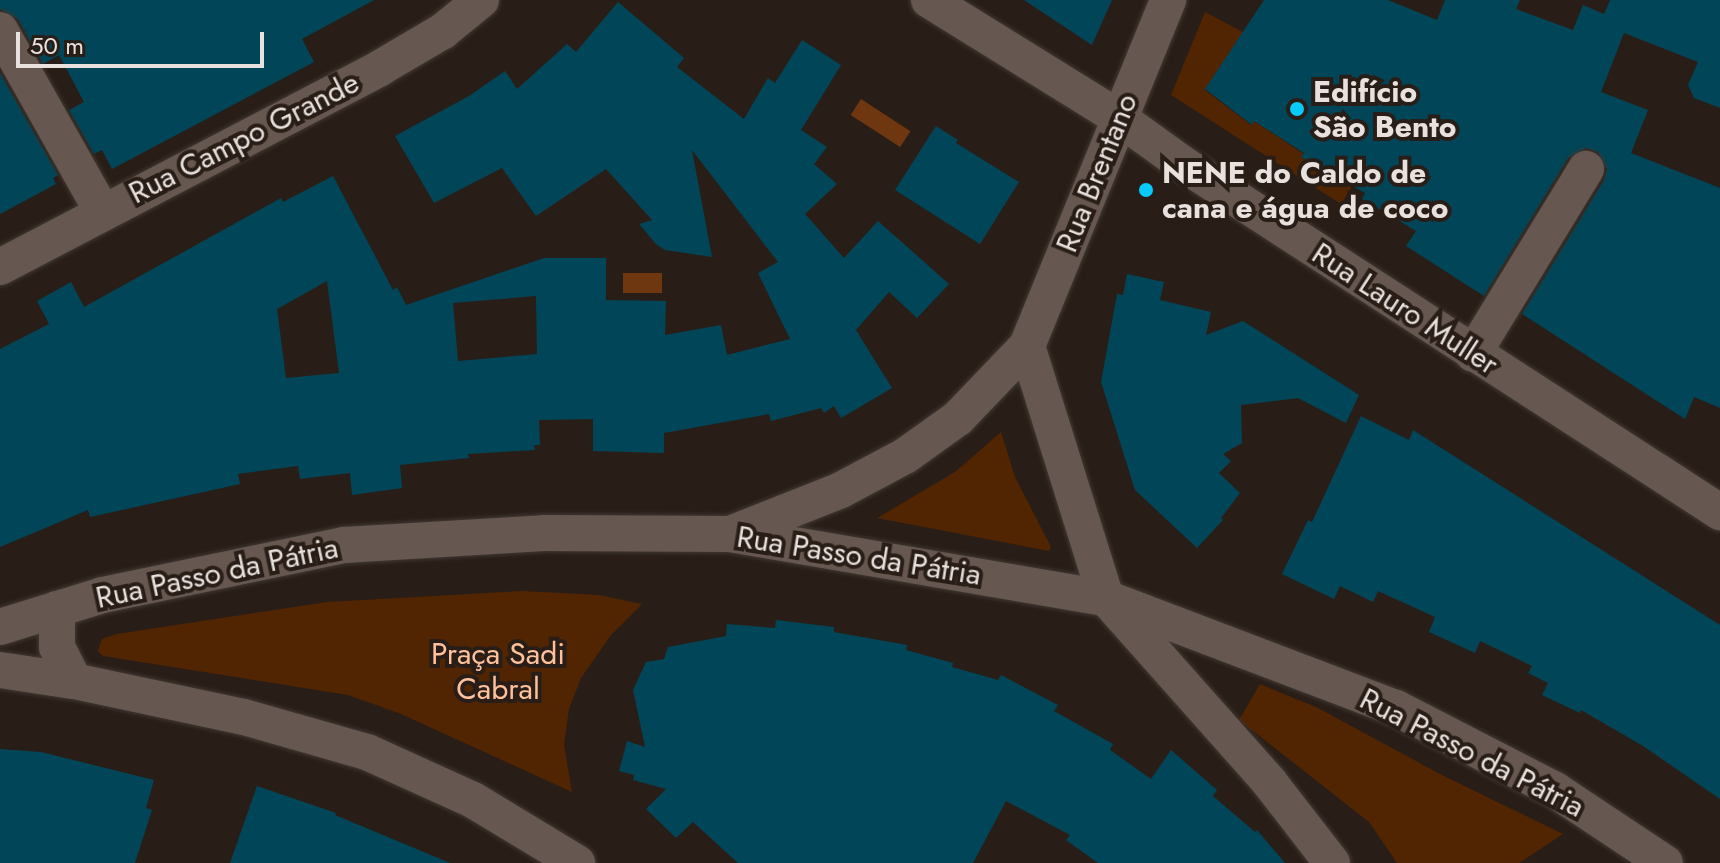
<!DOCTYPE html>
<html>
<head>
<meta charset="utf-8">
<style>
	body { margin:0 }
	#map { position:relative; width:1720px; height:863px; overflow:hidden; background:#291e17; font-family:Jost,sans-serif }
	div>[style] { position:absolute }
	.green>* { inset:0; background:#512402 }
	.water>* { inset:0; background:#6e370f; transform-origin:0 0 }
	.building>* { inset:0; background:#004658 }
	.roads { filter:drop-shadow(0 0 2px #413834) drop-shadow(0 0 2px #413834) }
	.minor>* { height:36px; margin:-18px; padding:0 18px; transform-origin:18px; border-radius:18px; background:#665850 }
	.dots>* { width:22px; height:22px; translate:-50% -50%; box-sizing:border-box; border:4px solid #291e17; border-radius:50% }
	span { translate:-50% -50%; white-space:nowrap; text-align:center; line-height:1.15; -webkit-text-stroke:8px #291e17; paint-order:stroke }
	.poi-label { font-size:30px; color:#e9e1dd; font-weight:700 }
	.left { translate:0 -50%; text-align:left }
	.street-label { font-size:30px; color:#e9e1dd }
	.park-label { font-size:30px; color:#ffc19b }
	.scale { position:absolute; left:16px; top:32px; width:248px; height:36px; box-sizing:border-box; border:4px solid #e9e1dd; border-top:0; padding-left:10px; font-size:24px; line-height:28px; white-space:nowrap; color:#e9e1dd; -webkit-text-stroke:6px #291e17; paint-order:stroke }
</style>
</head>
<body>
<div id="map">
	<div class="green">
		<div style="clip-path:polygon(1205px 12px,1243px 32px,1205px 90px,1251px 125px,1254px 121px,1352px 186px,1341px 204px,1171px 95px)"></div>
		<div style="clip-path:polygon(1001px 432px,1015px 477px,1051px 547px,1049px 551px,877px 518px,955px 472px)"></div>
		<div style="clip-path:polygon(523px 591px,599px 595px,642px 604px,611px 635px,581px 678px,569px 709px,564px 744px,572px 792px,401px 714px,348px 695px,103px 656px,98px 651px,102px 639px,117px 634px,327px 602px)"></div>
		<div style="clip-path:polygon(1260px 684px,1318px 708px,1440px 774px,1563px 834px,1519px 863px,1397px 863px,1369px 822px,1239px 720px)"></div>
	</div>
	<div class="water">
		<div style="left:861px;top:99px;width:59px;height:19px;rotate:33deg"></div>
		<div style="left:623px;top:273px;width:39px;height:20px"></div>
	</div>
	<div class="building">
		<div style="clip-path:polygon(0 0,374px 0,302px 39px,314px 62px,112px 169px,102px 150px,94px 154px,69px 110px,84px 102px,59px 55px,43px 64px,18px 19px,0 9px)"></div>
		<div style="clip-path:polygon(1024px 0,1112px 0,1092px 45px)"></div>
		<div style="clip-path:polygon(1264px 0,1388px 0,1437px 20px,1445px 0,1520px 0,1516px 9px,1573px 30px,1583px 5px,1604px 14px,1610px 0,1720px 0,1720px 108px,1694px 98px,1688px 85px,1698px 62px,1624px 33px,1601px 92px,1648px 110px,1631px 153px,1720px 188px,1720px 408px,1694px 397px,1685px 419px,1522px 314px,1604px 180px,1607px 169px,1598px 152px,1586px 148px,1568px 158px,1484px 296px,1406px 246px,1416px 231px,1362px 199px,1365px 193px,1301px 157px,1304px 153px,1254px 121px,1252px 125px,1205px 89px)"></div>
		<div style="clip-path:polygon(evenodd,618px 2px,684px 58px,677px 67px,744px 119px,768px 78px,775px 83px,802px 40px,841px 65px,801px 130px,827px 147px,814px 164px,837px 184px,805px 214px,844px 258px,878px 221px,949px 284px,917px 318px,889px 292px,856px 330px,892px 388px,841px 418px,834px 406px,824px 413px,821px 408px,771px 421px,769px 414px,664px 433px,664px 453px,593px 451px,593px 419px,539px 420px,540px 445px,534px 445px,535px 450px,468px 454px,469px 458px,400px 465px,402px 488px,352px 495px,350px 473px,300px 479px,298px 466px,238px 474px,240px 484px,90px 517px,88px 510px,0 547px,0 349px,49px 324px,37px 301px,71px 282px,84px 307px,281px 198px,283px 202px,333px 176px,393px 290px,397px 287px,406px 305px,544px 258px,606px 258px,606px 300px,666px 301px,665px 335px,721px 325px,727px 355px,790px 339px,758px 273px,778px 262px,692px 150px,712px 257px,665px 250px,656px 244px,639px 224px,652px 220px,606px 169px,536px 216px,502px 168px,434px 203px,395px 136px,469px 96px,505px 71px,517px 89px,567px 44px,576px 52px,618px 2px,327px 281px,339px 373px,286px 378px,277px 309px,327px 281px,618px 2px,536px 296px,537px 354px,458px 361px,453px 303px,536px 296px)"></div>
		<div style="clip-path:polygon(0 73px,58px 175px,53px 178px,56px 184px,0 214px)"></div>
		<div style="clip-path:polygon(936px 126px,958px 140px,956px 143px,1019px 182px,980px 244px,895px 190px)"></div>
		<div style="clip-path:polygon(1127px 274px,1164px 282px,1160px 300px,1211px 312px,1206px 335px,1243px 321px,1359px 395px,1346px 423px,1298px 398px,1241px 405px,1242px 443px,1223px 454px,1231px 461px,1219px 473px,1240px 493px,1221px 518px,1223px 520px,1197px 548px,1135px 490px,1101px 382px,1117px 294px,1123px 295px)"></div>
		<div style="clip-path:polygon(1361px 416px,1409px 440px,1413px 430px,1720px 625px,1720px 799px,1643px 746px,1581px 710px,1580px 713px,1542px 695px,1548px 683px,1528px 673px,1532px 666px,1480px 641px,1475px 653px,1429px 632px,1435px 617px,1378px 591px,1373px 602px,1340px 586px,1334px 599px,1282px 574px,1308px 520px,1312px 522px)"></div>
		<div style="clip-path:polygon(776px 620px,834px 627px,834px 632px,907px 645px,906px 650px,953px 663px,952px 667px,998px 680px,1001px 675px,1058px 705px,1054px 711px,1113px 744px,1110px 750px,1151px 779px,1171px 750px,1217px 790px,1213px 796px,1255px 832px,1257px 830px,1285px 863px,1098px 863px,1066px 840px,1070px 835px,1006px 801px,973px 863px,738px 863px,693px 822px,676px 838px,646px 809px,666px 789px,633px 780px,634px 775px,619px 771px,627px 741px,645px 747px,633px 690px,646px 662px,664px 659px,668px 647px,726px 636px,727px 624px,775px 628px)"></div>
		<div style="clip-path:polygon(0 749px,41px 752px,154px 780px,146px 808px,152px 810px,135px 863px,0 863px)"></div>
		<div style="clip-path:polygon(257px 786px,336px 813px,335px 815px,450px 863px,230px 863px)"></div>
	</div>
	<div class="roads">
		<div class="minor">
			<div style="left:929px;top:0;width:224px;rotate:31.8deg"></div>
			<div style="left:1119px;top:118px;width:75px;rotate:35.8deg"></div>
			<div style="left:1180px;top:162px;width:644px;rotate:32.95deg"></div>
			<div style="left:0;top:30px;width:208px;rotate:60.6deg"></div>
			<div style="left:0;top:267px;width:429px;rotate:-27.6deg"></div>
			<div style="left:380px;top:68px;width:73px;rotate:-30.4deg"></div>
			<div style="left:443px;top:31px;width:49px;rotate:-39.2deg"></div>
			<div style="left:1027px;top:346px;width:264px;rotate:72.6deg"></div>
			<div style="left:1106px;top:598px;width:247px;rotate:48.4deg"></div>
			<div style="left:1270px;top:783px;width:101px;rotate:52.2deg"></div>
			<div style="left:1473px;top:354px;width:217px;rotate:-58.6deg"></div>
			<div style="left:730px;top:534px;width:119px;rotate:-21.6deg"></div>
			<div style="left:841px;top:490px;width:72px;rotate:-28deg"></div>
			<div style="left:905px;top:456px;width:65px;rotate:-35.6deg"></div>
			<div style="left:958px;top:418px;width:100px;rotate:-46.2deg"></div>
			<div style="left:1027px;top:346px;width:374px;rotate:-67.8deg"></div>
			<div style="left:57px;top:609px;width:38px;rotate:90deg"></div>
			<div style="left:57px;top:647px;width:38px;rotate:63deg"></div>
			<div style="left:0;top:627px;width:108px;rotate:-17.3deg"></div>
			<div style="left:103px;top:595px;width:246px;rotate:-11.7deg"></div>
			<div style="left:344px;top:545px;width:200px;rotate:-3.4deg"></div>
			<div style="left:544px;top:533px;width:186px;rotate:0.3deg"></div>
			<div style="left:730px;top:534px;width:381px;rotate:9.7deg"></div>
			<div style="left:1106px;top:598px;width:310px;rotate:20.8deg"></div>
			<div style="left:1396px;top:708px;width:179px;rotate:27.3deg"></div>
			<div style="left:1555px;top:790px;width:132px;rotate:33.6deg"></div>
			<div style="left:0;top:670px;width:75px;rotate:8.5deg"></div>
			<div style="left:74px;top:681px;width:174px;rotate:12deg"></div>
			<div style="left:244px;top:717px;width:128px;rotate:15.9deg"></div>
			<div style="left:367px;top:752px;width:116px;rotate:24.4deg"></div>
			<div style="left:473px;top:800px;width:122px;rotate:31.2deg"></div>
		</div>
	</div>
	<div class="dots">
		<div style="left:1297px;top:109px;background:#08cbfa"></div>
		<div style="left:1146px;top:190px;background:#08cbfa"></div>
	</div>
	<div class="poi-label">
		<span class="left" style="left:1313px;top:109px">Edifício<br>São Bento</span>
		<span class="left" style="left:1162px;top:190px">NENE do Caldo de<br>cana e água de coco</span>
	</div>
	<div class="street-label">
		<span style="left:244px;top:138px;rotate:-27deg">Rua Campo Grande</span>
		<span style="left:1097px;top:173px;rotate:-68deg">Rua Brentano</span>
		<span style="left:1405px;top:309px;rotate:33deg">Rua Lauro Muller</span>
		<span style="left:859px;top:556px;rotate:9deg">Rua Passo da Pátria</span>
		<span style="left:217px;top:573px;rotate:-12deg">Rua Passo da Pátria</span>
		<span style="left:1472px;top:753px;rotate:27deg">Rua Passo da Pátria</span>
	</div>
	<div class="park-label">
		<span style="left:498px;top:671px">Praça Sadi<br>Cabral</span>
	</div>
	<div class="scale">50 m</div>
</div>
</body>
</html>
